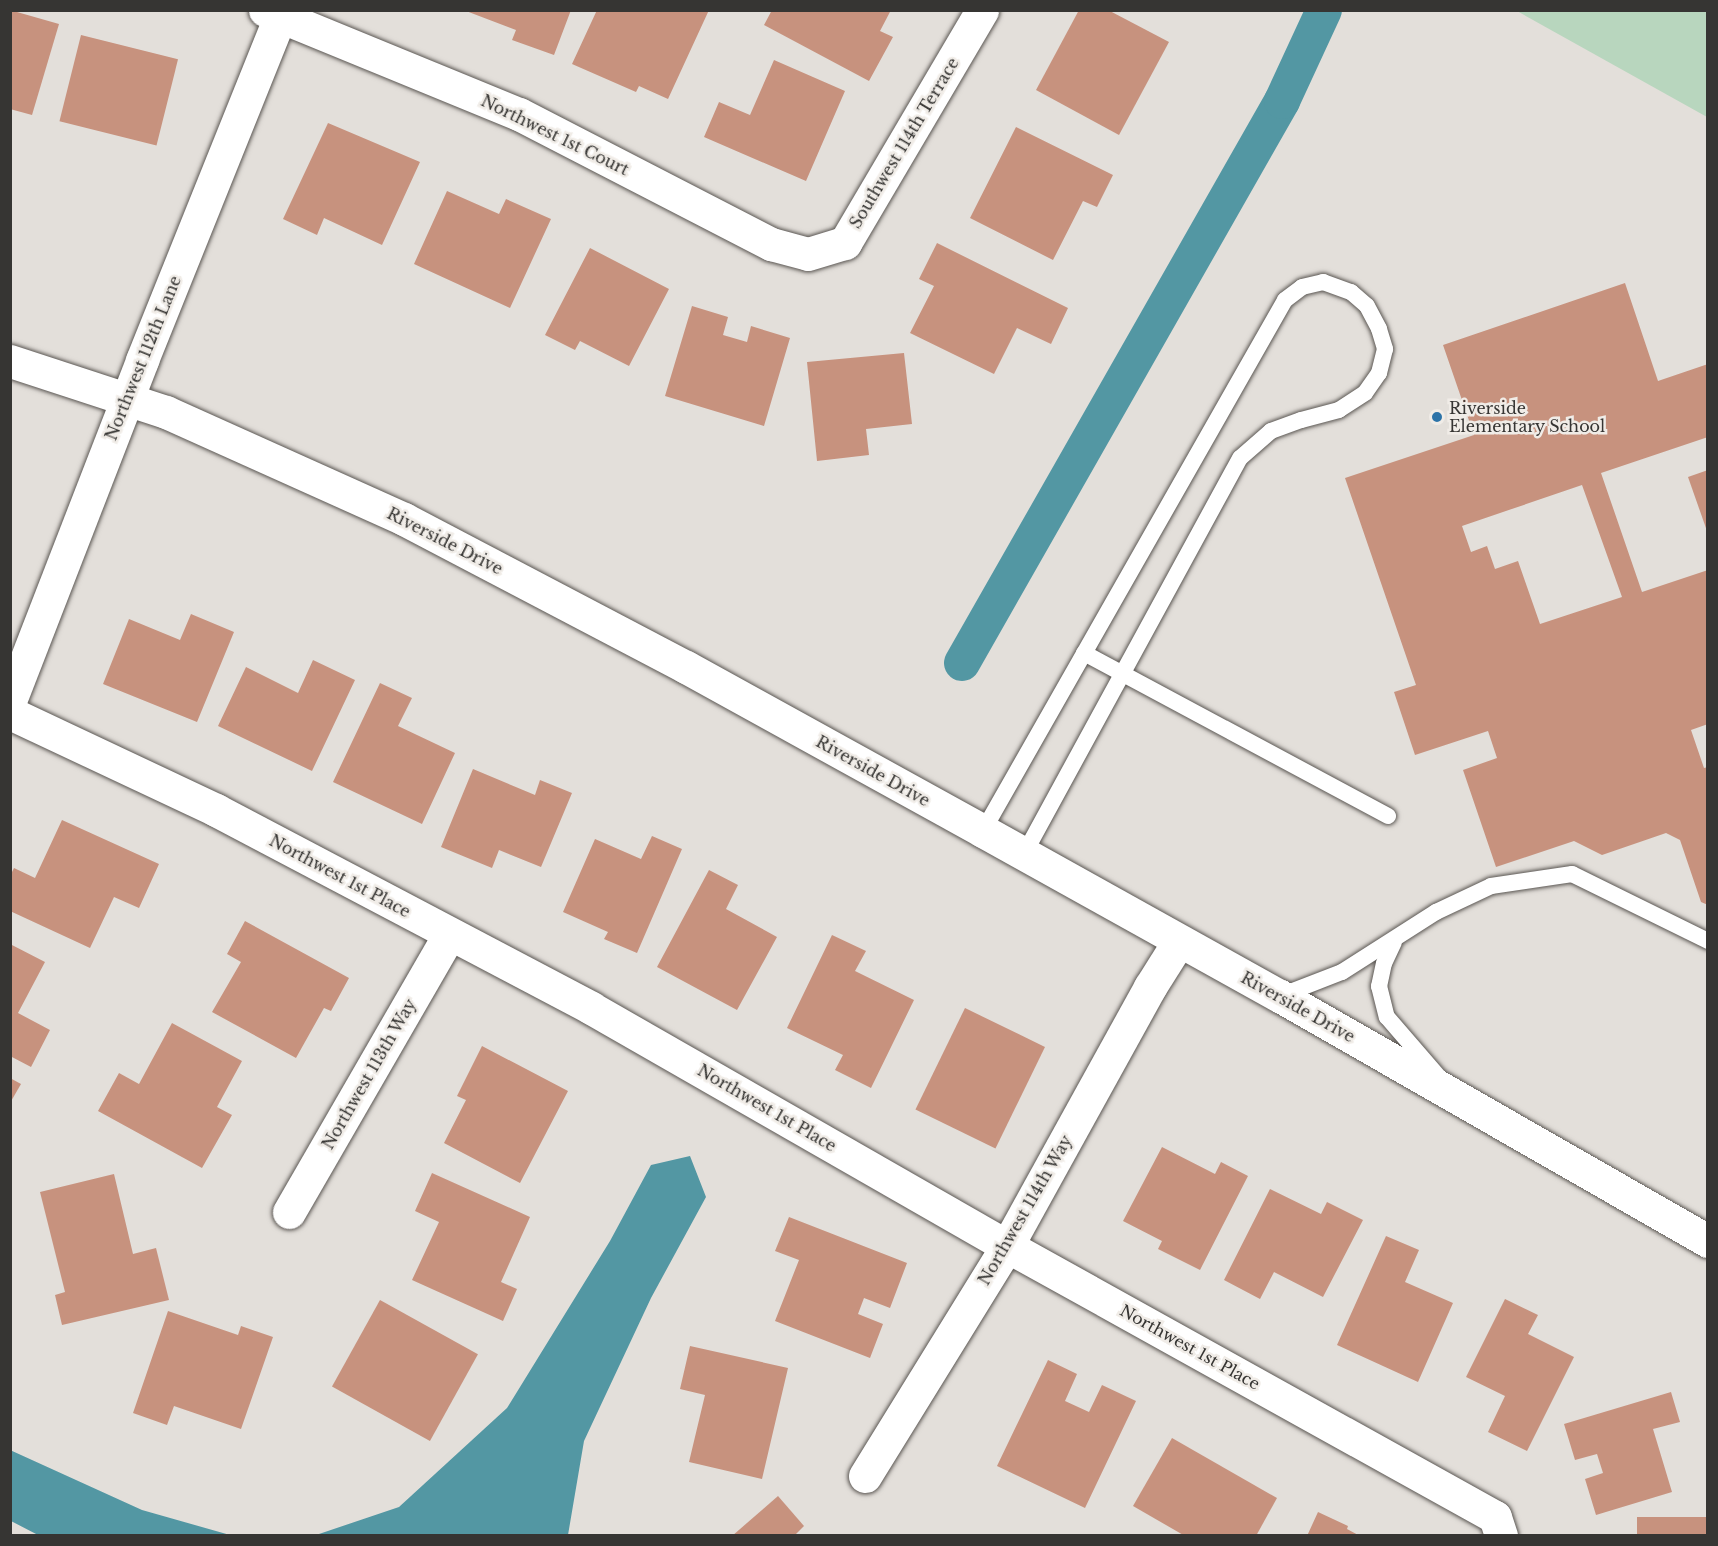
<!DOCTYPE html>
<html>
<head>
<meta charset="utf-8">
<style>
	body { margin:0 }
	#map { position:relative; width:1718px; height:1546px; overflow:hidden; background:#e3dfda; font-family:"Libre Baskerville",serif }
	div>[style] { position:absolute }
	.green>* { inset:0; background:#b8d6be }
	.water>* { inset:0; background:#5397a3 }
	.canal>* { height:36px; margin:-18px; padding:0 18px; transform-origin:18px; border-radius:18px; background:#5397a3 }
	.building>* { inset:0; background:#c7927e; transform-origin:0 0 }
	.roads { filter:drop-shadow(0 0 2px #5a5652) drop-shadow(0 0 2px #5a5652) }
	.service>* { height:16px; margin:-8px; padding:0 8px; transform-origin:8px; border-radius:8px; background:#fff }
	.minor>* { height:33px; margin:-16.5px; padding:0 16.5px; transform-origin:16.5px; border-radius:16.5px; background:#fff }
	.tertiary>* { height:33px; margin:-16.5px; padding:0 16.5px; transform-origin:16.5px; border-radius:16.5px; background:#fff }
	.dots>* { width:16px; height:16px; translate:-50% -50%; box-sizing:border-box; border:3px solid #f0ece7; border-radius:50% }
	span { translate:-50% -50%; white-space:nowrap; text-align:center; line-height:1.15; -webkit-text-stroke:5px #f0ece7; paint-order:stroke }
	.street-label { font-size:16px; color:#363533 }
	.poi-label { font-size:16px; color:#363533 }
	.left { translate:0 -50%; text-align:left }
	.frame { position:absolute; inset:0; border:12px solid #363533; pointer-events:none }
</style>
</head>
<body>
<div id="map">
	<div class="green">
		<div style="clip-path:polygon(1517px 11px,1707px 11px,1707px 117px)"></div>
	</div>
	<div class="water">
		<div style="clip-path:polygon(690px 1156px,706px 1197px,651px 1298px,584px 1441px,568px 1535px,316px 1535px,399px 1507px,507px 1408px,610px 1241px,651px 1165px)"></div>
		<div style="clip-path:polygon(10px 1450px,142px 1510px,230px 1535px,38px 1535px,11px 1521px)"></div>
	</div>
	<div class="canal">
		<div style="left:962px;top:663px;width:647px;rotate:-60.34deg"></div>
		<div style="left:1282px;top:101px;width:100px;rotate:-65.2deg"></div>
	</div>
	<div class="building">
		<div style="clip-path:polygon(10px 10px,59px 24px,32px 115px,10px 109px)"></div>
		<div style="clip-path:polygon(571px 10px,554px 55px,512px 40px,516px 30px,466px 11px)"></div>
		<div style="clip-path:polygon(597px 10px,709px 10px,668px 99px,639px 86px,636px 92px,572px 64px)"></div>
		<div style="clip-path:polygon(772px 10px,891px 10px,880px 31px,893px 37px,869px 81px,764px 25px)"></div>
		<div style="clip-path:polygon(1079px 10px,1108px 10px,1169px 42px,1119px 135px,1036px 90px)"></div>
		<div style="left:81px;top:35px;width:100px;height:89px;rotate:14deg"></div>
		<div style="clip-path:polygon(774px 60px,845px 91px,806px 181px,704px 137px,719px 102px,750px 115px)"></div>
		<div style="clip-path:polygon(328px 123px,420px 162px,382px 245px,324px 218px,317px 235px,283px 219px)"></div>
		<div style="clip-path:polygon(1016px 127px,1113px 175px,1097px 207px,1083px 201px,1053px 260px,970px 218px)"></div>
		<div style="clip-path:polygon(447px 191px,499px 214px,506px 199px,551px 219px,510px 308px,414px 264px)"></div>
		<div style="clip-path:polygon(937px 243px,1068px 308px,1051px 344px,1017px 328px,994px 374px,910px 333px,934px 286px,919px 279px)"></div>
		<div style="clip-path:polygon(590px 248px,669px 289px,629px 366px,580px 341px,575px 350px,545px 335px)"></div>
		<div style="clip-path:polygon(evenodd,1625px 283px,1658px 381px,1708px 364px,1708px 437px,1601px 473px,1642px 592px,1708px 570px,1708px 724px,1691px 730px,1704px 768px,1708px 767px,1708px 905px,1701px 902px,1680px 840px,1666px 833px,1602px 855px,1574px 841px,1496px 867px,1463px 770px,1497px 758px,1488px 731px,1415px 755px,1394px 692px,1416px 685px,1345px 478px,1474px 435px,1443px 345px,1625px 283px,1582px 485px,1622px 597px,1540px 624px,1518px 561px,1495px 569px,1487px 546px,1471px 552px,1462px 526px,1582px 485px)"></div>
		<div style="clip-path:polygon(692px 306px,728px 317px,723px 335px,747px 342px,751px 326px,790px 338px,764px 426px,665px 396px)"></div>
		<div style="clip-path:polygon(904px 353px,912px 424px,866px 429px,869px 455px,817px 461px,807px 362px)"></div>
		<div style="clip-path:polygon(1708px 470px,1708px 531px,1707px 531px,1688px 477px)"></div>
		<div style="clip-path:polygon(191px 614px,234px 632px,197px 722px,103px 684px,129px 619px,180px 640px)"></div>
		<div style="clip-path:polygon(313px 660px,355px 680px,312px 771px,218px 726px,246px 667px,298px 693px)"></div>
		<div style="clip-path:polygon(380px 683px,412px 698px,398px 726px,455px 753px,422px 824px,333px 782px)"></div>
		<div style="clip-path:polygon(473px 769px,535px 795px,540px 780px,572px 793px,541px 867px,499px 850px,492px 868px,441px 847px)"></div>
		<div style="clip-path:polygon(62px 820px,159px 864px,139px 908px,114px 897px,90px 948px,10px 911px,10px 876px,14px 868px,35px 878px)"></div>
		<div style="clip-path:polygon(652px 836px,682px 849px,637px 953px,604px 939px,608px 932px,563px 912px,595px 839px,641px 859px)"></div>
		<div style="clip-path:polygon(709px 870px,738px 885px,726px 909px,777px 937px,737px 1010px,657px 967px)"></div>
		<div style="clip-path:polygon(245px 921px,349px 978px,331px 1011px,324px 1008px,296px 1058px,212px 1012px,241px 962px,227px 954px)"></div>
		<div style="clip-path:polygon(832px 935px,866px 951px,855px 971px,914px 1000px,871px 1088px,835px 1070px,843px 1055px,787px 1028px)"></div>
		<div style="clip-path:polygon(10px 944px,45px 962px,18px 1013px,50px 1030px,31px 1067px,10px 1056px)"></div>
		<div style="left:965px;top:1008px;width:89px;height:113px;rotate:26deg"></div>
		<div style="clip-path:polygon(172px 1023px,242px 1061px,217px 1107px,232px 1115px,202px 1168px,98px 1111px,119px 1073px,139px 1084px)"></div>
		<div style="clip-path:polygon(482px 1046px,568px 1091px,520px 1183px,444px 1143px,466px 1100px,457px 1096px)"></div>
		<div style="clip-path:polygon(10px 1078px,21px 1084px,10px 1103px)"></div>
		<div style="clip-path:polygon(1162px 1147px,1215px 1174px,1221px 1162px,1248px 1176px,1200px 1270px,1158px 1249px,1162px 1241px,1123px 1221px)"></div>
		<div style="clip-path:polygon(432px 1173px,530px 1217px,501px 1282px,517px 1289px,503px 1321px,412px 1280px,439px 1222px,415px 1211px)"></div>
		<div style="clip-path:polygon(114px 1174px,133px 1254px,156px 1248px,169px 1300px,62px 1325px,55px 1295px,65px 1292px,40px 1192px)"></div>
		<div style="clip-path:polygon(1270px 1189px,1321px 1214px,1327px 1202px,1363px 1220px,1323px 1297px,1274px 1272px,1260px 1299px,1224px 1280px)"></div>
		<div style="clip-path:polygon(789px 1217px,907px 1263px,890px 1308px,864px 1298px,858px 1314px,883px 1324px,870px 1358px,775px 1321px,799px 1260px,775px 1251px)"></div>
		<div style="clip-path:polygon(1386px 1236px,1419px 1250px,1405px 1282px,1453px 1303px,1418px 1382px,1337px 1345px)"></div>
		<div style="clip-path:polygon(1505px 1299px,1538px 1315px,1528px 1334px,1574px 1357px,1527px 1451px,1488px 1432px,1505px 1396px,1466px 1377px)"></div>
		<div style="left:380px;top:1300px;width:112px;height:99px;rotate:29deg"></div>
		<div style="clip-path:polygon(168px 1311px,238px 1335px,241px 1326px,273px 1337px,241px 1429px,174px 1406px,167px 1425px,133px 1413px)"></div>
		<div style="clip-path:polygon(690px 1346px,788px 1368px,762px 1479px,689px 1462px,705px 1395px,680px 1389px)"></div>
		<div style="clip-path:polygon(1048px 1360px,1077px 1374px,1065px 1401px,1089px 1412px,1102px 1385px,1136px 1401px,1085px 1508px,997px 1466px)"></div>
		<div style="clip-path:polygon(1671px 1392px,1680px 1422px,1653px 1429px,1672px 1492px,1596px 1515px,1585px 1479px,1603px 1473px,1597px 1454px,1575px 1460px,1564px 1424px)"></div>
		<div style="clip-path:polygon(1172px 1438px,1277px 1498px,1256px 1536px,1185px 1536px,1133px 1506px)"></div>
		<div style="clip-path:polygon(778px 1496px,804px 1526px,794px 1536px,732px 1536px)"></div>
		<div style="clip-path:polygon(1318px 1512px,1348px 1526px,1347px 1529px,1360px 1536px,1307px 1536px)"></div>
		<div style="left:1708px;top:1517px;width:19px;height:71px;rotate:90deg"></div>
	</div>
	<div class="roads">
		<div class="service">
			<div style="left:1084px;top:653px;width:345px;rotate:28.2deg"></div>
			<div style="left:983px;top:831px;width:611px;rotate:-60.37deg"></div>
			<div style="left:1285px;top:300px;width:21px;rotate:-37deg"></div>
			<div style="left:1302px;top:287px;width:22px;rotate:-13deg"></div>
			<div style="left:1323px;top:282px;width:30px;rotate:20deg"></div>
			<div style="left:1351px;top:292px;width:21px;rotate:41deg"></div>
			<div style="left:1367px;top:306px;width:26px;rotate:62deg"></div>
			<div style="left:1379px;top:329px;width:21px;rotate:73deg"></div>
			<div style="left:1385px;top:349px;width:25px;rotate:104deg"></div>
			<div style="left:1379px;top:373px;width:24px;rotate:125deg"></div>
			<div style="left:1365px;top:393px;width:31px;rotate:147deg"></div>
			<div style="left:1339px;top:410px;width:39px;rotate:165deg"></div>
			<div style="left:1301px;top:420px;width:32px;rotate:160deg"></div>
			<div style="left:1271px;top:431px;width:41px;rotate:138.9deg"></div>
			<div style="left:1240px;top:458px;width:451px;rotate:118.6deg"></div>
			<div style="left:1394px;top:942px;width:23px;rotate:115deg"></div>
			<div style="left:1384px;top:963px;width:24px;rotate:102deg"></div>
			<div style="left:1379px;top:986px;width:32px;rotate:76deg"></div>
			<div style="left:1387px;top:1017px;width:78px;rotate:49.2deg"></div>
			<div style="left:1280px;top:996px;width:66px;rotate:-21.2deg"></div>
			<div style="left:1342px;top:972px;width:112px;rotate:-32.6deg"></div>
			<div style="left:1436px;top:912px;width:61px;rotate:-25.3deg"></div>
			<div style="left:1491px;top:886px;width:82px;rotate:-8.4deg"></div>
			<div style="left:1572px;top:874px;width:152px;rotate:26.2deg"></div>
		</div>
		<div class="minor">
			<div style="left:265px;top:10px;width:274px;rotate:22.3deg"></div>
			<div style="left:519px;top:114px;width:284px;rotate:27.3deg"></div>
			<div style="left:771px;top:244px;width:38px;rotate:15deg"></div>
			<div style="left:808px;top:254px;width:39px;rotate:-17deg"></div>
			<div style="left:845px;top:243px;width:270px;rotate:-59.5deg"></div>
			<div style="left:10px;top:701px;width:366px;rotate:-68.8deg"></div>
			<div style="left:142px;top:360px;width:371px;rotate:-68.1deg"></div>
			<div style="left:10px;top:713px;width:228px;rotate:25.2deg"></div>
			<div style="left:216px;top:810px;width:424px;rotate:27.8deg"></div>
			<div style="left:591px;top:1008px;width:479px;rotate:29.8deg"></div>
			<div style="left:1007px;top:1246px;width:558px;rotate:29.04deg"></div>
			<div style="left:1495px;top:1517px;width:20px;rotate:72deg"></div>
			<div style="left:289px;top:1212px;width:320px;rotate:-60deg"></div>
			<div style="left:865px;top:1476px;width:270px;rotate:-58.3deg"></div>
			<div style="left:1007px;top:1246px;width:296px;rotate:-61.1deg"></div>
			<div style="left:1150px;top:987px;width:54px;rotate:-57.8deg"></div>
		</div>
		<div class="tertiary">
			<div style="left:10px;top:361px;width:164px;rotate:18.1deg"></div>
			<div style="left:166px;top:412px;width:261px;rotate:24.2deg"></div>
			<div style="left:404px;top:519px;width:318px;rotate:27.7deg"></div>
			<div style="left:686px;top:667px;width:339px;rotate:28.9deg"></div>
			<div style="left:983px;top:831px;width:340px;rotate:29.1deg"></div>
			<div style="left:1280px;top:996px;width:493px;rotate:29.8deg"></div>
		</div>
	</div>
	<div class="dots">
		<div style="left:1437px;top:417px;background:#2c73a8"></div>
	</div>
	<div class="street-label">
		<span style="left:555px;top:135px;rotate:26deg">Northwest 1st Court</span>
		<span style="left:904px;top:143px;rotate:-59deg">Southwest 114th Terrace</span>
		<span style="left:143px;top:358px;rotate:-68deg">Northwest 112th Lane</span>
		<span style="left:445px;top:541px;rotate:27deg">Riverside Drive</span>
		<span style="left:873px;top:771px;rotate:29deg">Riverside Drive</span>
		<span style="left:340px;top:876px;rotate:28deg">Northwest 1st Place</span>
		<span style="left:1298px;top:1007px;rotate:29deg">Riverside Drive</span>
		<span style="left:369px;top:1074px;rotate:-60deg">Northwest 113th Way</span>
		<span style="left:767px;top:1108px;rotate:30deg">Northwest 1st Place</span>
		<span style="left:1025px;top:1210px;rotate:-60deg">Northwest 114th Way</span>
		<span style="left:1190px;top:1347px;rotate:29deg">Northwest 1st Place</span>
	</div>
	<div class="poi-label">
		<span class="left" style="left:1449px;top:417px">Riverside<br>Elementary School</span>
	</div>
	<div class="frame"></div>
</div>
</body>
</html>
